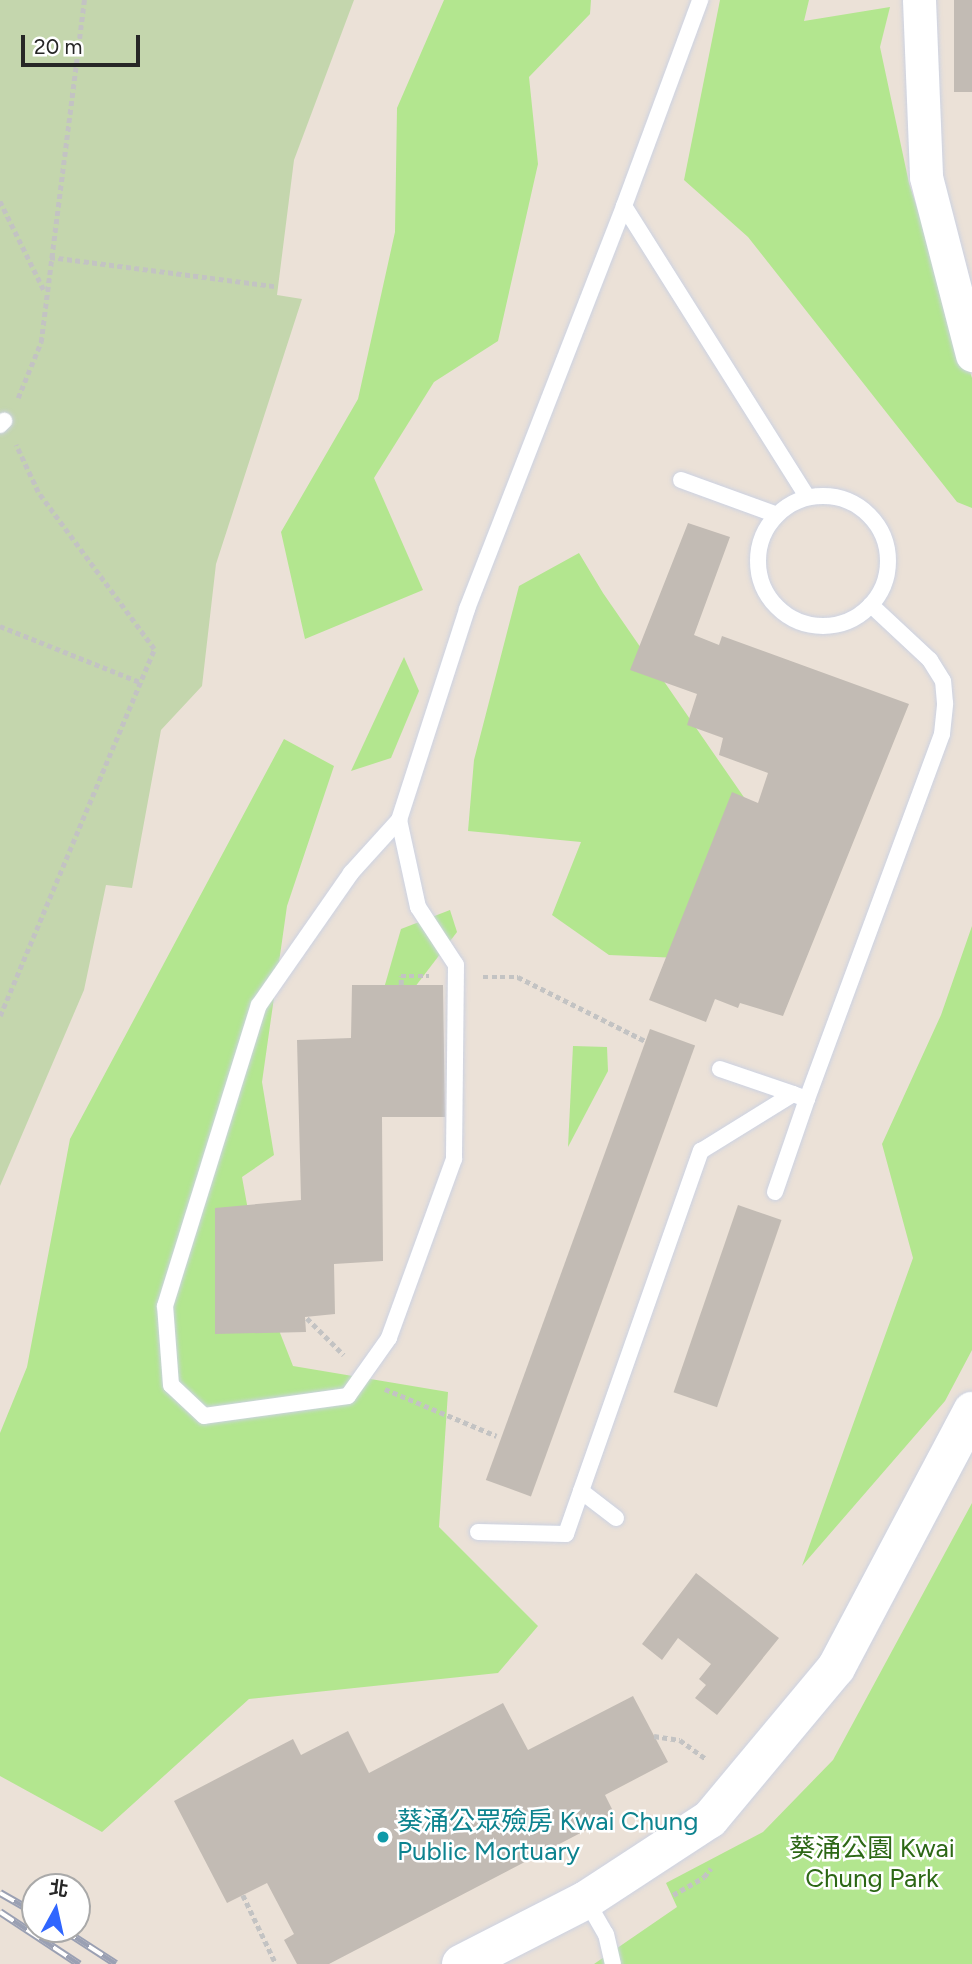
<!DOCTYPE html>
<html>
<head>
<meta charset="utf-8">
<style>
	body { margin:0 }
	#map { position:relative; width:972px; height:1964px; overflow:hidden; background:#ebe1d7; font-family:Figtree,"Noto Sans TC",sans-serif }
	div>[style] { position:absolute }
	.green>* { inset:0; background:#b3e68f }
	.cemetery>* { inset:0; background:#c4d6ad }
	.building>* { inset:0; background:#c2bbb4; transform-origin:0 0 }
	.path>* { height:4.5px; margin-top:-2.25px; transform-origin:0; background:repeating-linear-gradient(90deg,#c3c3c3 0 5px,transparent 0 8.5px) }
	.roads { filter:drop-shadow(0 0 2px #ccd2e2) drop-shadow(0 0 2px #ccd2e2) }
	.service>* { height:16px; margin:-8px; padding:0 8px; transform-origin:8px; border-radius:8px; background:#fff }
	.service>.ring { margin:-8px; padding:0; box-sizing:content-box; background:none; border:16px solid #fff; border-radius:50% }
	.minor>* { height:33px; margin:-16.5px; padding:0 16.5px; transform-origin:16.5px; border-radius:16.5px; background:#fff }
	.tertiary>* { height:38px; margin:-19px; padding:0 19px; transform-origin:19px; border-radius:19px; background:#fff }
	.rail>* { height:8px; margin-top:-4px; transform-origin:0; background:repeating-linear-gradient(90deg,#fff 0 16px,#9aa0b3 0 32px); box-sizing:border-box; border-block:2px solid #9aa0b3 }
	.dots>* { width:19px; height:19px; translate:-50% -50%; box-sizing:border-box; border:4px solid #fff; border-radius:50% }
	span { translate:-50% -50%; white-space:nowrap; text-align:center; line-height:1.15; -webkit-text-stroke:5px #fff; paint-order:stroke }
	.culture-label { font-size:26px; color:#0d838f }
	.left { translate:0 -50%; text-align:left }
	.park-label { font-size:26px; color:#2c6715 }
	.north { position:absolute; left:21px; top:1873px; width:70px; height:70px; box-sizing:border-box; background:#fff; border:2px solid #a9a9a9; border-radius:50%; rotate:8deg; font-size:19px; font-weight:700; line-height:28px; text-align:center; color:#272727 }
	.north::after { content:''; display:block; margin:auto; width:24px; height:32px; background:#3066ff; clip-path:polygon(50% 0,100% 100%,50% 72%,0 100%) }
	.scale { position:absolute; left:21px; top:35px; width:119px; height:32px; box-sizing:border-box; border:4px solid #272727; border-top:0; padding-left:9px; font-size:21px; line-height:24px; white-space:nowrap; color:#272727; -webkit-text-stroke:5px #fff; paint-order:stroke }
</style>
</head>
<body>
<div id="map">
	<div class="green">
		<div style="clip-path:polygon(444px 0,591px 0,590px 14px,529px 77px,538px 164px,498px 341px,434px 382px,374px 478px,423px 590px,305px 639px,281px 532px,358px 399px,395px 232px,397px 108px)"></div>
		<div style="clip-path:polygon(720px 0,809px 0,804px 21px,890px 7px,880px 47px,909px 183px,972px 378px,972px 508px,957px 502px,748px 237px,684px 180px)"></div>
		<div style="clip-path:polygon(579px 553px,603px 593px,781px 851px,726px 960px,609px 955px,552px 915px,581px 842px,468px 831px,474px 760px,519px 586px)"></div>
		<div style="clip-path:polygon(404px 657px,419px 691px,391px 758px,351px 771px)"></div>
		<div style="clip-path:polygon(284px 739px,334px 766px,287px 906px,262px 1082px,274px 1155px,242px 1177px,262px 1287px,293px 1366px,448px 1392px,439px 1527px,538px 1626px,498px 1673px,249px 1699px,102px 1832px,0 1776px,0 1433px,27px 1367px,70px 1139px)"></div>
		<div style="clip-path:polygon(450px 910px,457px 932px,366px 1051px,401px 929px)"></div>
		<div style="clip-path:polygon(972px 926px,972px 1350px,945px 1401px,802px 1566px,913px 1258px,882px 1144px,941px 1015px)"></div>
		<div style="clip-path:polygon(573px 1046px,607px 1047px,608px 1071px,568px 1147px)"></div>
		<div style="clip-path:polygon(972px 1503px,972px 1964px,594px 1964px,677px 1907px,666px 1883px,763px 1832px,833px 1760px)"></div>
	</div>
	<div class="cemetery">
		<div style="clip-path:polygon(0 0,354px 0,294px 160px,277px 295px,302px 299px,216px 564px,202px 686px,161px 730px,132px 888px,106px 885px,84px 990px,0 1186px)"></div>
	</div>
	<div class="building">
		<div style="left:954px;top:0;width:18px;height:92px"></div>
		<div style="clip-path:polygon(688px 523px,730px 537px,694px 635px,719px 645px,722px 636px,909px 704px,783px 1016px,740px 1003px,738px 1008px,715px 999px,706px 1022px,649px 1000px,732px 792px,758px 803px,768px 773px,719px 755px,723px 738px,687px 725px,697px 694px,630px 670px)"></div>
		<div style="clip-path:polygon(352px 985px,443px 985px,445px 1117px,382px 1117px,383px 1261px,334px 1264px,335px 1314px,305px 1317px,306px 1332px,215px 1334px,215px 1208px,301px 1200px,297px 1040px,351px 1038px)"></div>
		<div style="left:650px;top:1029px;width:48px;height:480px;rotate:20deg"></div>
		<div style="left:738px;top:1205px;width:46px;height:198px;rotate:19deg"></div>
		<div style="clip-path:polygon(696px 1573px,779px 1638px,717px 1715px,695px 1698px,706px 1685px,699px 1679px,711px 1664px,678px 1638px,662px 1660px,642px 1644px)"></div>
		<div style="clip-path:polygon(633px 1696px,668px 1762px,605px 1795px,615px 1815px,329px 1964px,297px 1964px,284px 1940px,294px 1934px,267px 1883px,227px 1903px,174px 1801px,293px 1739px,301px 1755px,348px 1731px,369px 1773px,503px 1703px,528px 1750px)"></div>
	</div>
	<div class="path">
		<div style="left:0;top:201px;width:102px;rotate:63.7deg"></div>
		<div style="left:50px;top:257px;width:226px;rotate:7.4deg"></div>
		<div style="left:18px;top:398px;width:61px;rotate:-67.7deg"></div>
		<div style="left:41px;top:342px;width:345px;rotate:-82.8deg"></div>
		<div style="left:0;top:626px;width:151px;rotate:21.8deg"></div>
		<div style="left:483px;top:977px;width:35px"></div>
		<div style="left:518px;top:977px;width:142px;rotate:26.7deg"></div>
		<div style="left:401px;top:985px;width:9px;rotate:-90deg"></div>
		<div style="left:401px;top:976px;width:28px"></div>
		<div style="left:0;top:1016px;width:398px;rotate:-67.2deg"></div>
		<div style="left:154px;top:649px;width:195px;rotate:-126.5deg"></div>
		<div style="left:38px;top:492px;width:52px;rotate:-115.1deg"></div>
		<div style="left:307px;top:1318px;width:52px;rotate:45deg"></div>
		<div style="left:385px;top:1389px;width:121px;rotate:22.8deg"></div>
		<div style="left:654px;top:1736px;width:26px;rotate:9deg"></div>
		<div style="left:680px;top:1740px;width:32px;rotate:36deg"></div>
		<div style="left:243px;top:1895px;width:76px;rotate:64.4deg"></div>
		<div style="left:673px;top:1895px;width:36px;rotate:-30deg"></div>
		<div style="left:704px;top:1877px;width:11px;rotate:-52deg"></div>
	</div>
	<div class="roads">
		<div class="service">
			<div style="left:624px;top:206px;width:344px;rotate:57.8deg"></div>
			<div style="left:0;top:425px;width:6px;rotate:-45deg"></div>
			<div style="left:681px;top:480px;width:102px;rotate:20deg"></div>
			<div class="ring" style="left:758px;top:496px;width:114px;height:114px"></div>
			<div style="left:399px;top:820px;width:89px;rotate:77.7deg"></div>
			<div style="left:418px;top:907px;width:69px;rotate:56.8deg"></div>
			<div style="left:456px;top:965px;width:194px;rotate:90.6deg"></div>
			<div style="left:454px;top:1159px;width:190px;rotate:110deg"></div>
			<div style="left:389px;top:1338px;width:71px;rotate:125.3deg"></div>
			<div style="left:348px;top:1396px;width:145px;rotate:172.1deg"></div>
			<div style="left:204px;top:1416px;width:45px;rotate:-136.8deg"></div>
			<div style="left:171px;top:1385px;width:79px;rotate:-94.3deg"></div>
			<div style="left:165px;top:1306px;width:315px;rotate:-72.7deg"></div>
			<div style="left:259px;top:1005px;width:161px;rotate:-55.1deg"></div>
			<div style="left:351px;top:873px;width:72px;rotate:-47.8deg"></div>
			<div style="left:399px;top:820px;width:222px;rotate:-72.1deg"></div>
			<div style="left:467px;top:609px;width:433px;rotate:-68.7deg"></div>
			<div style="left:624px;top:206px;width:220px;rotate:-69.7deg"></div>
			<div style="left:720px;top:1069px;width:77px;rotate:18.9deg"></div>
			<div style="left:775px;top:1192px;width:98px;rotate:-71deg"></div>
			<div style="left:616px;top:1518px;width:44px;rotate:-142.4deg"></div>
			<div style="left:581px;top:1491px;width:361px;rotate:-70.6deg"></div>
			<div style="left:701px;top:1151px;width:108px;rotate:-31.8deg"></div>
			<div style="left:793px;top:1094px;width:15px;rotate:20deg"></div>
			<div style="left:807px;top:1099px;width:389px;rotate:-69.7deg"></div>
			<div style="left:942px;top:734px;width:31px;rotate:-84deg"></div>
			<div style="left:945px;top:703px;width:22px;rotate:-95deg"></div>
			<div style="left:943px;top:681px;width:25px;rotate:-122deg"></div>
			<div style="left:930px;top:660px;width:81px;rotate:-137deg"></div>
			<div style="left:478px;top:1532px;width:88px;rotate:1.3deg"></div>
			<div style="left:566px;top:1534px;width:46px;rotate:-70.8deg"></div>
			<div style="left:586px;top:1900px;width:39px;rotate:60deg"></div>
			<div style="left:606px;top:1934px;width:31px;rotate:77deg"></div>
		</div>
		<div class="minor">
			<div style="left:919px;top:0;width:177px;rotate:87.7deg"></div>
			<div style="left:926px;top:177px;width:184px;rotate:75.5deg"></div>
		</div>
		<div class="tertiary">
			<div style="left:461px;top:1964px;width:140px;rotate:-27.1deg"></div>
			<div style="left:586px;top:1900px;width:148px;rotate:-33.2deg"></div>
			<div style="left:710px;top:1819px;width:197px;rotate:-50.2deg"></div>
			<div style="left:836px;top:1668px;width:291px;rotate:-62.1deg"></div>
		</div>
	</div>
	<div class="rail">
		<div style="left:0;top:1893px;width:40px;rotate:29.7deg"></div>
		<div style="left:0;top:1912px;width:95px;rotate:33.4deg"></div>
		<div style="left:62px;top:1929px;width:64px;rotate:32.9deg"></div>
	</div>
	<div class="dots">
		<div style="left:383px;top:1837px;background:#0f9aa8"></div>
	</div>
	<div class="culture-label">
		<span class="left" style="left:397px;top:1837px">葵涌公眾殮房 Kwai Chung<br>Public Mortuary</span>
	</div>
	<div class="park-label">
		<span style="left:872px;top:1864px">葵涌公園 Kwai<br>Chung Park</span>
	</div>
	<div class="north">北</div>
	<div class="scale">20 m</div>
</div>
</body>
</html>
